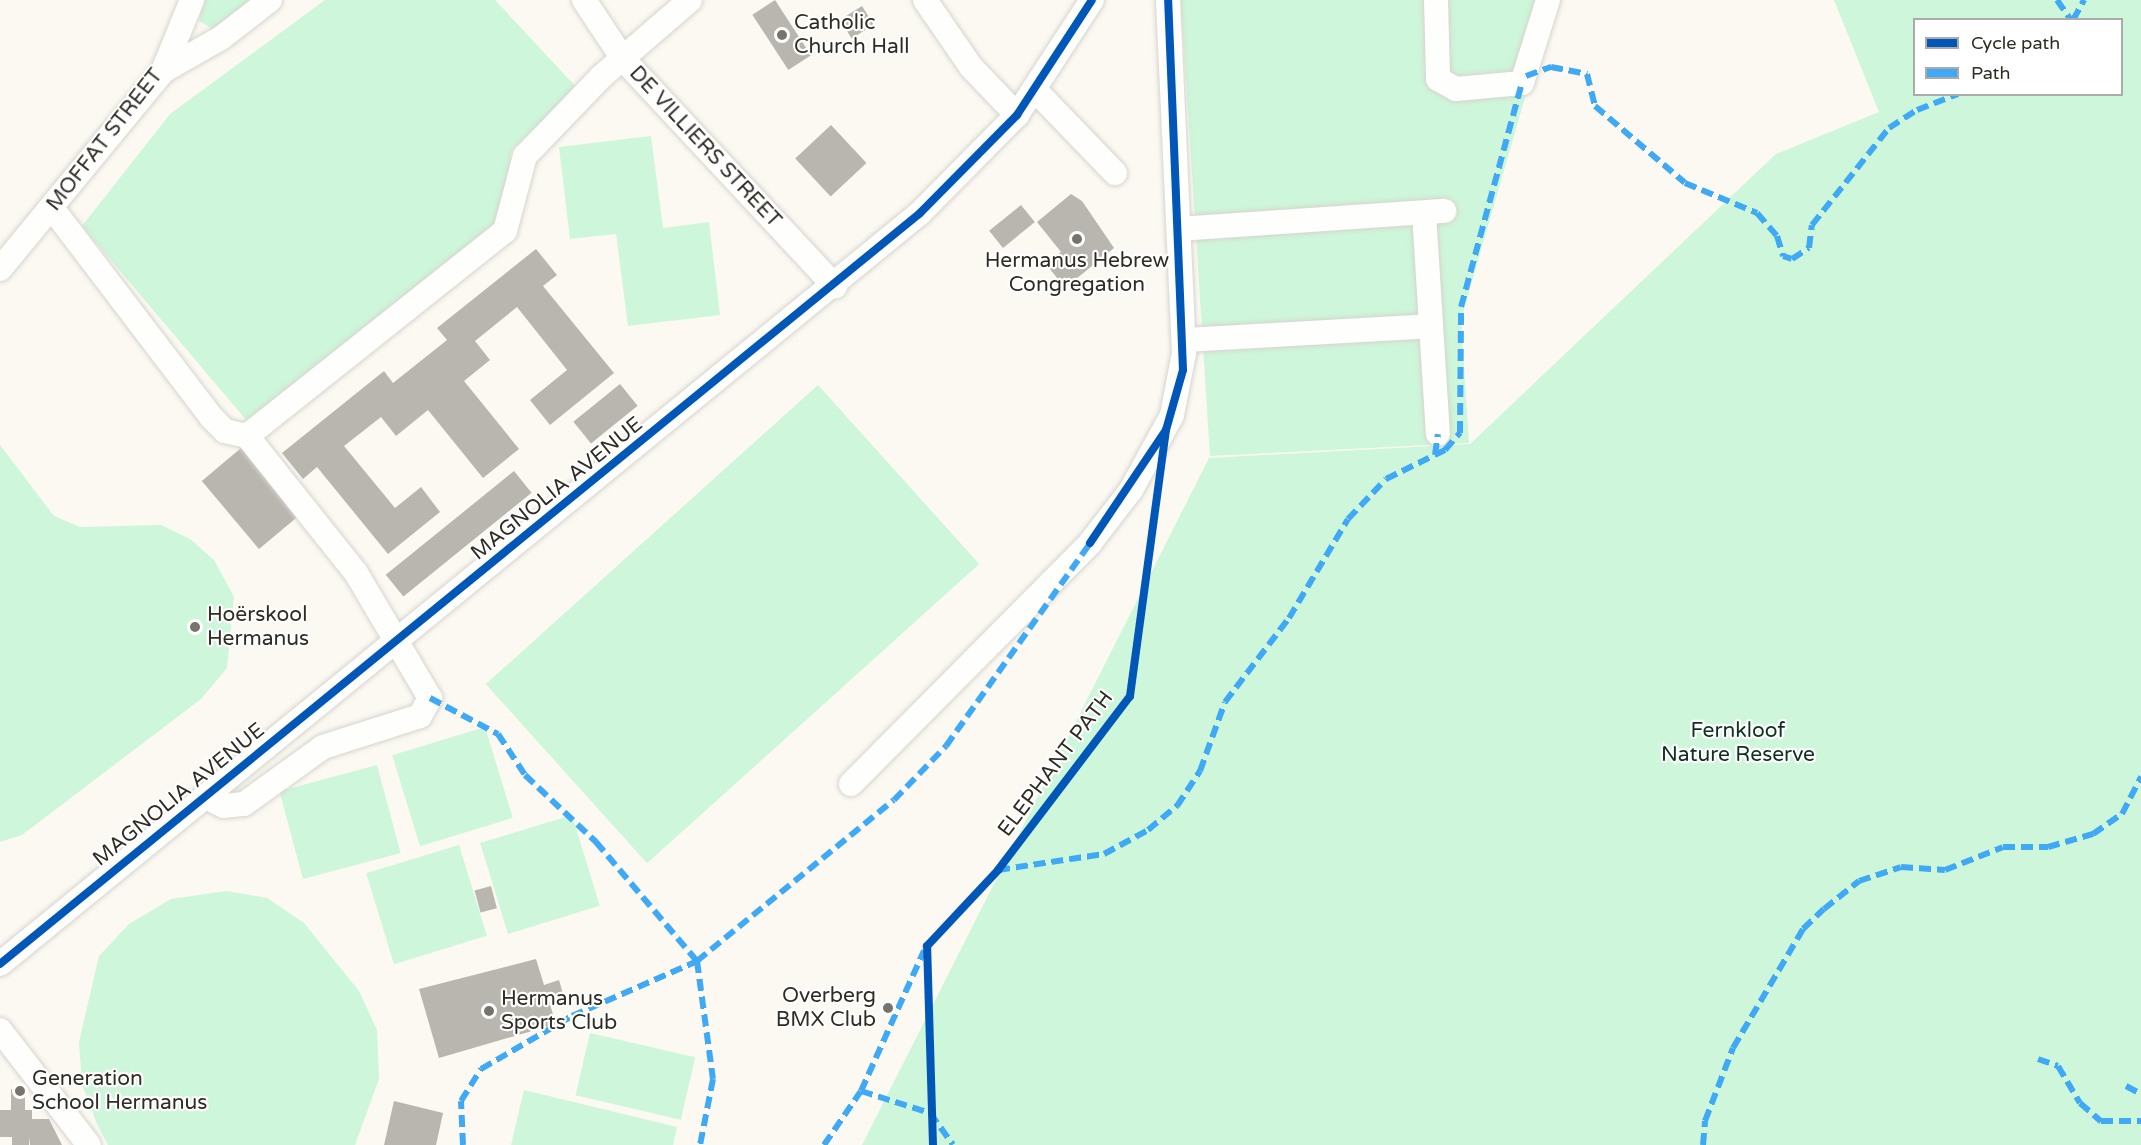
<!DOCTYPE html>
<html>
<head>
<meta charset="utf-8">
<style>
	body { margin:0 }
	#map { position:relative; width:2141px; height:1145px; overflow:hidden; background:#fbf9f2; font-family:"Varela Round",sans-serif }
	div>[style] { position:absolute }
	.green>* { inset:0; background:#cef6da; transform-origin:0 0 }
	.building>* { inset:0; background:#b8b6af; transform-origin:0 0 }
	.roads { filter:drop-shadow(0 0 2px #d6d4cd) drop-shadow(0 0 2px #d6d4cd) }
	.minor>* { height:24px; margin:-12px; padding:0 12px; transform-origin:12px; border-radius:12px; background:#fefefd }
	.quiet>* { height:6px; margin-top:-3px; transform-origin:0; background:repeating-linear-gradient(90deg,#3fa9f5 0 12px,transparent 0 18px) }
	.cycleway>* { height:8px; margin:-4px; padding:0 4px; transform-origin:4px; border-radius:4px; background:#0057b8 }
	.dots>* { width:16px; height:16px; translate:-50% -50%; box-sizing:border-box; border:3px solid #fff; border-radius:50% }
	span { translate:-50% -50%; white-space:nowrap; text-align:center; line-height:1.15; -webkit-text-stroke:4.5px #fff; paint-order:stroke }
	.poi-label { font-size:21px; color:#2f2c24 }
	.left { translate:0 -50%; text-align:left }
	.right { translate:-100% -50%; text-align:right }
	.street-label { font-size:21px; color:#2f2c24 }
	.park-label { font-size:21px; color:#0f311f }
	.legend { position:absolute; left:1913px; top:18px; width:210px; height:78px; box-sizing:border-box; background:#fff; border:2px solid #acaba7; margin:0; padding:8px 10px; list-style:none; font-size:18px; color:#2f2c24 }
	.legend li { display:flex; align-items:center; gap:12px; height:30px }
	.legend b { width:30px; border:2px solid #acaba7 }
</style>
</head>
<body>
<div id="map">
	<div class="green">
		<div style="clip-path:polygon(204px 0,260px 0,213px 29px,199px 21px)"></div>
		<div style="clip-path:polygon(325px 0,495px 0,577px 88px,512px 149px,499px 221px,247px 421px,82px 226px,170px 114px)"></div>
		<div style="clip-path:polygon(1181px 0,1553px 0,1461px 320px,1469px 443px,1210px 456px)"></div>
		<div style="clip-path:polygon(evenodd,1834px 0,2141px 0,2141px 1145px,862px 1145px,1209px 458px,1470px 444px,1776px 154px,1879px 112px,1834px 0,1914px 20px,2122px 20px,2122px 94px,1914px 94px,1914px 20px)"></div>
		<div style="clip-path:polygon(651px 136px,663px 228px,709px 222px,720px 315px,628px 326px,616px 234px,570px 239px,559px 147px)"></div>
		<div style="left:818px;top:385px;width:241px;height:447px;rotate:48deg"></div>
		<div style="clip-path:polygon(0 445px,54px 516px,80px 527px,161px 525px,190px 539px,214px 560px,234px 597px,227px 668px,201px 699px,22px 835px,0 842px)"></div>
		<div style="left:485px;top:727px;width:95px;height:97px;rotate:73deg"></div>
		<div style="left:377px;top:765px;width:91px;height:101px;rotate:75deg"></div>
		<div style="left:572px;top:815px;width:95px;height:96px;rotate:73deg"></div>
		<div style="left:459px;top:845px;width:95px;height:97px;rotate:73deg"></div>
		<div style="clip-path:polygon(226px 891px,267px 898px,304px 923px,359px 991px,377px 1030px,379px 1079px,355px 1145px,108px 1145px,97px 1124px,82px 1084px,79px 1042px,99px 956px,129px 924px,171px 899px)"></div>
		<div style="left:590px;top:1033px;width:108px;height:64px;rotate:13deg"></div>
		<div style="clip-path:polygon(524px 1090px,677px 1127px,673px 1145px,511px 1145px)"></div>
	</div>
	<div class="building">
		<div style="left:775px;top:0;width:66px;height:27px;rotate:57deg"></div>
		<div style="left:862px;top:6px;width:22px;height:26px;rotate:58deg"></div>
		<div style="left:831px;top:125px;width:52px;height:49px;rotate:47deg"></div>
		<div style="clip-path:polygon(1071px 194px,1082px 201px,1114px 248px,1065px 288px,1046px 264px,1061px 252px,1037px 222px)"></div>
		<div style="left:1021px;top:205px;width:22px;height:41px;rotate:51deg"></div>
		<div style="clip-path:polygon(536px 249px,557px 275px,543px 286px,614px 373px,550px 425px,530px 400px,567px 370px,517px 307px,475px 341px,490px 360px,464px 381px,519px 449px,483px 478px,428px 410px,396px 436px,381px 417px,344px 446px,395px 508px,421px 487px,440px 512px,388px 554px,317px 467px,303px 479px,282px 453px,384px 371px,393px 383px,447px 340px,437px 328px)"></div>
		<div style="left:620px;top:384px;width:28px;height:60px;rotate:51deg"></div>
		<div style="left:247px;top:443px;width:89px;height:59px;rotate:50deg"></div>
		<div style="left:514px;top:471px;width:28px;height:165px;rotate:51deg"></div>
		<div style="left:491px;top:886px;width:23px;height:17px;rotate:75deg"></div>
		<div style="clip-path:polygon(536px 959px,544px 985px,559px 980px,563px 994px,548px 998px,556px 1024px,439px 1058px,419px 989px)"></div>
		<div style="clip-path:polygon(11px 1089px,25px 1089px,25px 1110px,32px 1110px,32px 1119px,49px 1119px,62px 1145px,30px 1145px,30px 1137px,29px 1145px,12px 1145px,12px 1137px,0 1137px,0 1110px,11px 1110px)"></div>
		<div style="clip-path:polygon(394px 1101px,443px 1113px,436px 1145px,384px 1145px)"></div>
	</div>
	<div class="roads">
		<div class="minor">
			<div style="left:584px;top:0;width:71px;rotate:56.5deg"></div>
			<div style="left:623px;top:59px;width:311px;rotate:47deg"></div>
			<div style="left:925px;top:0;width:81px;rotate:55.5deg"></div>
			<div style="left:971px;top:67px;width:66px;rotate:46.2deg"></div>
			<div style="left:1436px;top:0;width:79px;rotate:88.5deg"></div>
			<div style="left:1438px;top:79px;width:21px;rotate:29deg"></div>
			<div style="left:1456px;top:89px;width:66px;rotate:-5.2deg"></div>
			<div style="left:1522px;top:83px;width:87px;rotate:-72.6deg"></div>
			<div style="left:163px;top:71px;width:67px;rotate:-29.6deg"></div>
			<div style="left:221px;top:38px;width:62px;rotate:-37.8deg"></div>
			<div style="left:1036px;top:91px;width:114px;rotate:46.1deg"></div>
			<div style="left:52px;top:208px;width:263px;rotate:52.7deg"></div>
			<div style="left:211px;top:417px;width:20px;rotate:45deg"></div>
			<div style="left:225px;top:431px;width:23px;rotate:13deg"></div>
			<div style="left:247px;top:436px;width:330px;rotate:-38.5deg"></div>
			<div style="left:505px;top:231px;width:78px;rotate:-75.1deg"></div>
			<div style="left:525px;top:156px;width:111px;rotate:-46.1deg"></div>
			<div style="left:602px;top:76px;width:116px;rotate:-40.8deg"></div>
			<div style="left:1424px;top:213px;width:221px;rotate:86.4deg"></div>
			<div style="left:1179px;top:229px;width:266px;rotate:-3.9deg"></div>
			<div style="left:0;top:269px;width:256px;rotate:-50.5deg"></div>
			<div style="left:163px;top:71px;width:77px;rotate:-67.8deg"></div>
			<div style="left:1184px;top:340px;width:247px;rotate:-3.2deg"></div>
			<div style="left:851px;top:784px;width:339px;rotate:-45.2deg"></div>
			<div style="left:1090px;top:543px;width:67px;rotate:-52.3deg"></div>
			<div style="left:1131px;top:490px;width:85px;rotate:-61.3deg"></div>
			<div style="left:1172px;top:415px;width:63px;rotate:-79deg"></div>
			<div style="left:1184px;top:353px;width:353px;rotate:-92.6deg"></div>
			<div style="left:206px;top:797px;width:20px;rotate:27deg"></div>
			<div style="left:224px;top:806px;width:20px;rotate:-6deg"></div>
			<div style="left:244px;top:804px;width:97px;rotate:-35.8deg"></div>
			<div style="left:323px;top:747px;width:102px;rotate:-17.7deg"></div>
			<div style="left:420px;top:716px;width:21px;rotate:-61deg"></div>
			<div style="left:430px;top:698px;width:145px;rotate:-120.6deg"></div>
			<div style="left:356px;top:573px;width:175px;rotate:-128.5deg"></div>
			<div style="left:0;top:964px;width:1188px;rotate:-39.22deg"></div>
			<div style="left:920px;top:213px;width:138px;rotate:-45.3deg"></div>
			<div style="left:1017px;top:115px;width:137px;rotate:-56.9deg"></div>
			<div style="left:0;top:1030px;width:145px;rotate:52.3deg"></div>
		</div>
	</div>
	<div class="quiet">
		<div style="left:2057px;top:0;width:24px;rotate:55deg"></div>
		<div style="left:2073px;top:20px;width:23px;rotate:-61deg"></div>
		<div style="left:1526px;top:76px;width:27px;rotate:-20deg"></div>
		<div style="left:1551px;top:67px;width:37px;rotate:11deg"></div>
		<div style="left:1587px;top:74px;width:33px;rotate:76deg"></div>
		<div style="left:1595px;top:106px;width:118px;rotate:40.5deg"></div>
		<div style="left:1685px;top:183px;width:78px;rotate:22.6deg"></div>
		<div style="left:1757px;top:213px;width:30px;rotate:49deg"></div>
		<div style="left:1777px;top:236px;width:21px;rotate:73deg"></div>
		<div style="left:1783px;top:256px;width:9px;rotate:18deg"></div>
		<div style="left:1792px;top:259px;width:20px;rotate:-33deg"></div>
		<div style="left:1809px;top:248px;width:23px;rotate:-83deg"></div>
		<div style="left:1812px;top:225px;width:124px;rotate:-51.6deg"></div>
		<div style="left:1889px;top:128px;width:33px;rotate:-33deg"></div>
		<div style="left:1917px;top:110px;width:44px;rotate:-21.3deg"></div>
		<div style="left:1435px;top:455px;width:21px;rotate:-82deg"></div>
		<div style="left:430px;top:698px;width:77px;rotate:27.9deg"></div>
		<div style="left:498px;top:734px;width:49px;rotate:56.6deg"></div>
		<div style="left:525px;top:775px;width:98px;rotate:43.3deg"></div>
		<div style="left:596px;top:842px;width:156px;rotate:49.7deg"></div>
		<div style="left:697px;top:961px;width:119px;rotate:82.3deg"></div>
		<div style="left:713px;top:1079px;width:67px;rotate:101.1deg"></div>
		<div style="left:998px;top:870px;width:107px;rotate:-8.6deg"></div>
		<div style="left:1104px;top:854px;width:50px;rotate:-28.6deg"></div>
		<div style="left:1148px;top:830px;width:38px;rotate:-40deg"></div>
		<div style="left:1177px;top:806px;width:42px;rotate:-56.7deg"></div>
		<div style="left:1200px;top:771px;width:73px;rotate:-70.1deg"></div>
		<div style="left:1225px;top:702px;width:106px;rotate:-52.7deg"></div>
		<div style="left:1289px;top:618px;width:115px;rotate:-59.2deg"></div>
		<div style="left:1348px;top:519px;width:55px;rotate:-46.5deg"></div>
		<div style="left:1386px;top:479px;width:66px;rotate:-26.2deg"></div>
		<div style="left:1445px;top:450px;width:23px;rotate:-49deg"></div>
		<div style="left:1460px;top:433px;width:126px;rotate:-89.5deg"></div>
		<div style="left:1461px;top:307px;width:232px;rotate:-74.8deg"></div>
		<div style="left:2038px;top:1059px;width:21px;rotate:19deg"></div>
		<div style="left:2058px;top:1066px;width:43px;rotate:59.3deg"></div>
		<div style="left:2080px;top:1103px;width:28px;rotate:41deg"></div>
		<div style="left:2101px;top:1121px;width:40px"></div>
		<div style="left:2126px;top:1086px;width:17px;rotate:28deg"></div>
		<div style="left:861px;top:1091px;width:72px;rotate:17.7deg"></div>
		<div style="left:930px;top:1113px;width:39px;rotate:54deg"></div>
		<div style="left:463px;top:1145px;width:44px;rotate:-92.6deg"></div>
		<div style="left:461px;top:1101px;width:38px;rotate:-58deg"></div>
		<div style="left:481px;top:1069px;width:105px;rotate:-30.2deg"></div>
		<div style="left:572px;top:1016px;width:137px;rotate:-23.7deg"></div>
		<div style="left:697px;top:961px;width:254px;rotate:-39.3deg"></div>
		<div style="left:894px;top:800px;width:75px;rotate:-46.1deg"></div>
		<div style="left:946px;top:746px;width:249px;rotate:-54.6deg"></div>
		<div style="left:824px;top:1145px;width:65px;rotate:-55.6deg"></div>
		<div style="left:861px;top:1091px;width:154px;rotate:-65.8deg"></div>
		<div style="left:1703px;top:1145px;width:24px;rotate:-85deg"></div>
		<div style="left:1705px;top:1121px;width:78px;rotate:-69deg"></div>
		<div style="left:1733px;top:1048px;width:138px;rotate:-59.5deg"></div>
		<div style="left:1803px;top:929px;width:29px;rotate:-44deg"></div>
		<div style="left:1824px;top:909px;width:45px;rotate:-38.7deg"></div>
		<div style="left:1859px;top:881px;width:44px;rotate:-18.4deg"></div>
		<div style="left:1901px;top:867px;width:44px;rotate:3.9deg"></div>
		<div style="left:1945px;top:870px;width:62px;rotate:-21.6deg"></div>
		<div style="left:2003px;top:847px;width:45px"></div>
		<div style="left:2048px;top:847px;width:47px;rotate:-16.1deg"></div>
		<div style="left:2093px;top:834px;width:35px;rotate:-35deg"></div>
		<div style="left:2122px;top:814px;width:42px;rotate:-62.8deg"></div>
	</div>
	<div class="cycleway">
		<div style="left:1090px;top:543px;width:136px;rotate:-56.1deg"></div>
		<div style="left:1166px;top:430px;width:62px;rotate:-74.2deg"></div>
		<div style="left:1183px;top:370px;width:370px;rotate:-92.3deg"></div>
		<div style="left:0;top:964px;width:1188px;rotate:-39.22deg"></div>
		<div style="left:920px;top:213px;width:138px;rotate:-45.3deg"></div>
		<div style="left:1017px;top:115px;width:137px;rotate:-56.9deg"></div>
		<div style="left:933px;top:1145px;width:199px;rotate:-91.7deg"></div>
		<div style="left:927px;top:946px;width:104px;rotate:-46.9deg"></div>
		<div style="left:998px;top:870px;width:218px;rotate:-52.8deg"></div>
		<div style="left:1130px;top:696px;width:268px;rotate:-82.3deg"></div>
	</div>
	<div class="dots">
		<div style="left:782px;top:35px;background:#76746c"></div>
		<div style="left:1077px;top:239px;background:#76746c"></div>
		<div style="left:195px;top:627px;background:#76746c"></div>
		<div style="left:888px;top:1008px;background:#76746c"></div>
		<div style="left:489px;top:1011px;background:#76746c"></div>
		<div style="left:20px;top:1091px;background:#76746c"></div>
	</div>
	<div class="poi-label">
		<span class="left" style="left:794px;top:35px">Catholic<br>Church Hall</span>
		<span style="left:1077px;top:273px">Hermanus Hebrew<br>Congregation</span>
		<span class="left" style="left:207px;top:627px">Hoërskool<br>Hermanus</span>
		<span class="right" style="left:876px;top:1008px">Overberg<br>BMX Club</span>
		<span class="left" style="left:501px;top:1011px">Hermanus<br>Sports Club</span>
		<span class="left" style="left:32px;top:1091px">Generation<br>School Hermanus</span>
	</div>
	<div class="street-label">
		<span style="left:105px;top:140px;rotate:-52deg">MOFFAT STREET</span>
		<span style="left:705px;top:147px;rotate:47deg">DE VILLIERS STREET</span>
		<span style="left:557px;top:489px;rotate:-39deg">MAGNOLIA AVENUE</span>
		<span style="left:1056px;top:764px;rotate:-53deg">ELEPHANT PATH</span>
		<span style="left:179px;top:795px;rotate:-39deg">MAGNOLIA AVENUE</span>
	</div>
	<div class="park-label">
		<span style="left:1738px;top:743px">Fernkloof<br>Nature Reserve</span>
	</div>
	<ul class="legend">
	<li><b style="height:8px;background:#0057b8"></b>Cycle path</li>
	<li><b style="height:8px;background:#3fa9f5"></b>Path</li>
	</ul>
</div>
</body>
</html>
